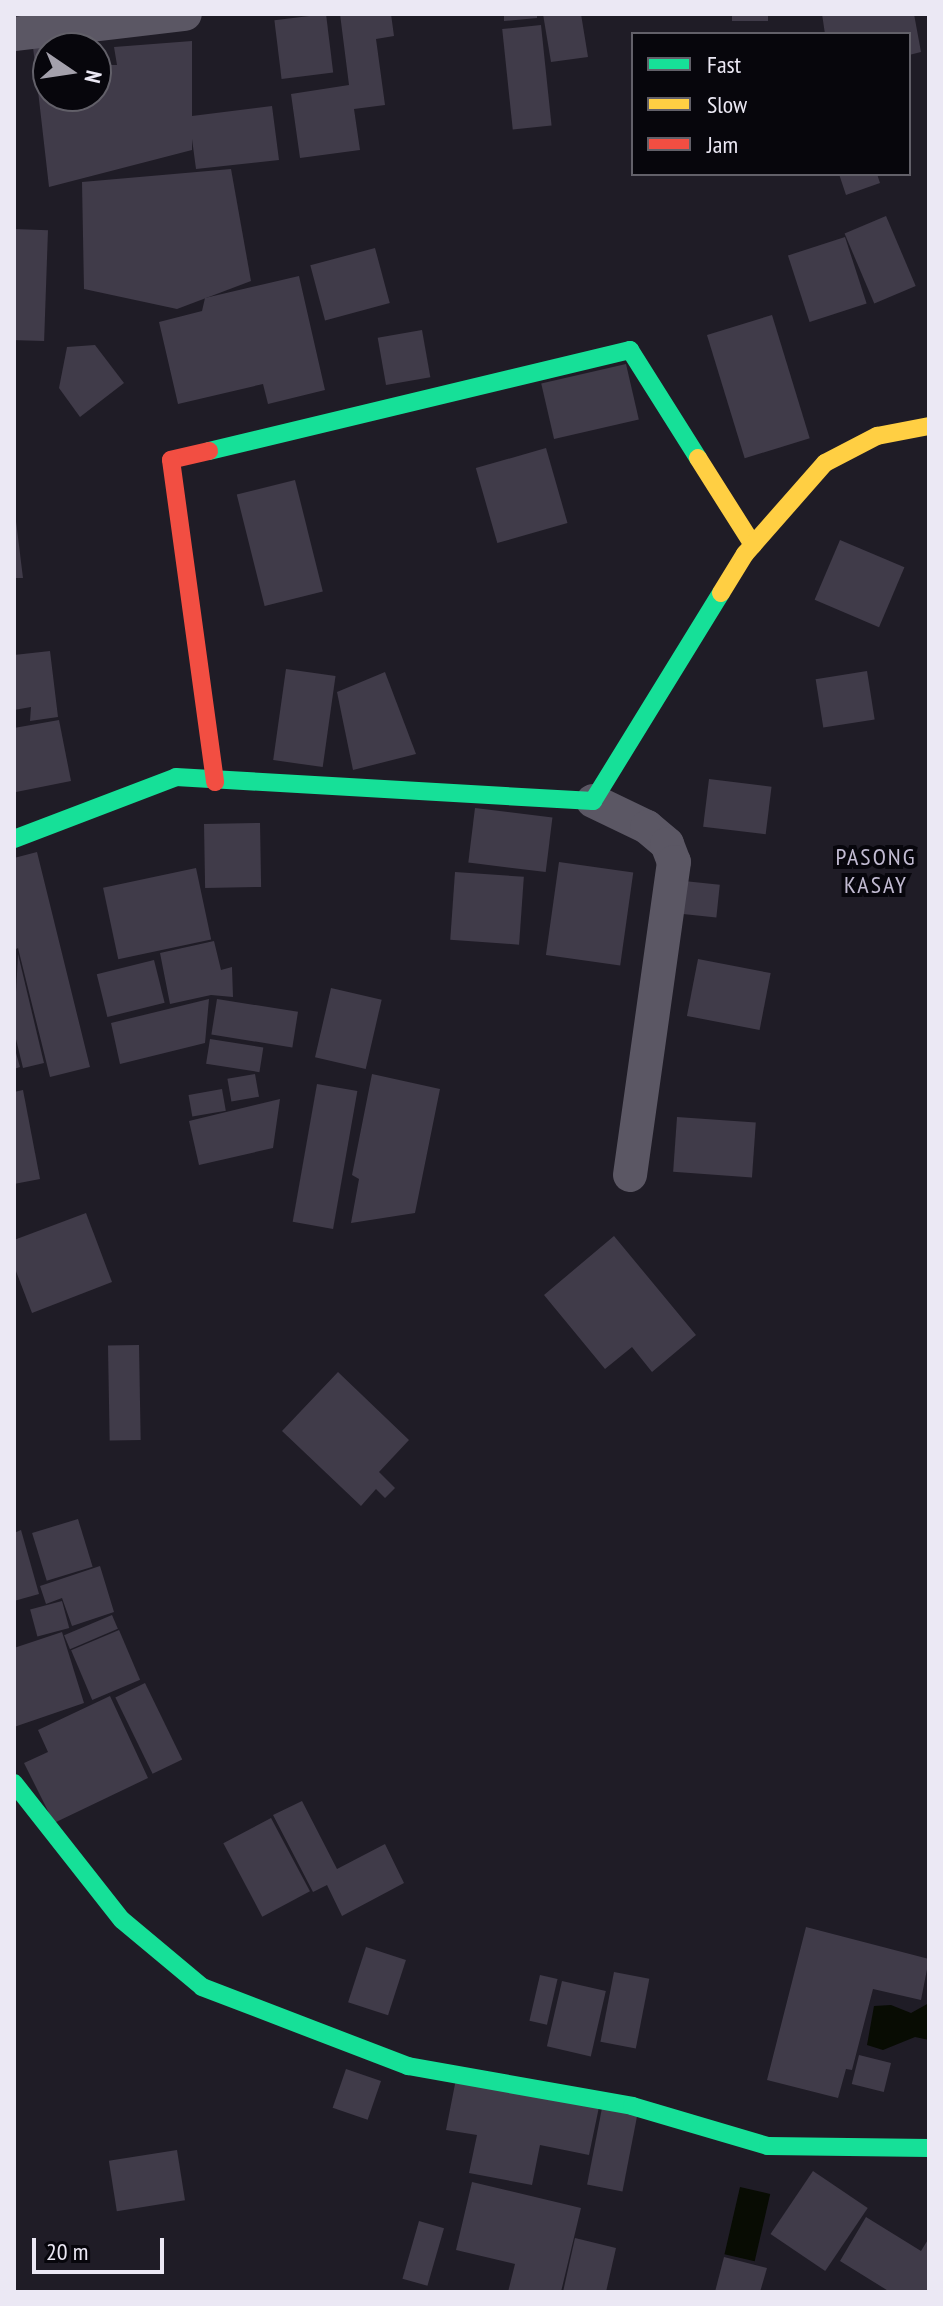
<!DOCTYPE html>
<html>
<head>
<meta charset="utf-8">
<style>
	body { margin:0 }
	#map { position:relative; width:943px; height:2306px; overflow:hidden; background:#1f1c26; font-family:"PT Sans Narrow",sans-serif }
	div>[style] { position:absolute }
	.water>* { inset:0; background:#080c03; transform-origin:0 0 }
	.building>* { inset:0; background:#403b49; transform-origin:0 0 }
	.street>* { height:34px; margin:-17px; padding:0 17px; transform-origin:17px; border-radius:17px; background:#5b5764 }
	.fast>* { height:18px; margin:-9px; padding:0 9px; transform-origin:9px; border-radius:9px; background:#16e098 }
	.slow>* { height:18px; margin:-9px; padding:0 9px; transform-origin:9px; border-radius:9px; background:#ffcf43 }
	.jam>* { height:18px; margin:-9px; padding:0 9px; transform-origin:9px; border-radius:9px; background:#f24e42 }
	span { translate:-50% -50%; white-space:nowrap; text-align:center; line-height:1.15; -webkit-text-stroke:8px #07060c; paint-order:stroke }
	.neighbourhood-label { font-size:24px; color:#c2bbd2; letter-spacing:2px }
	.frame { position:absolute; inset:0; border:16px solid #ebe8f4; pointer-events:none }
	.legend { position:absolute; left:631px; top:32px; width:280px; height:144px; box-sizing:border-box; background:#07060c; border:2px solid #626069; margin:0; padding:10px 14px; list-style:none; font-size:24px; color:#ebe8f4 }
	.legend li { display:flex; align-items:center; gap:16px; height:40px }
	.legend b { width:40px; border:2px solid #626069 }
	.north { position:absolute; left:32px; top:32px; width:80px; height:80px; box-sizing:border-box; background:#07060c; border:2px solid #626069; border-radius:50%; rotate:103deg; font-size:22px; font-weight:700; line-height:32px; text-align:center; color:#ebe8f4 }
	.north::after { content:''; display:block; margin:auto; width:28px; height:36px; background:#a4a1ac; clip-path:polygon(50% 0,100% 100%,50% 72%,0 100%) }
	.scale { position:absolute; left:32px; top:2238px; width:132px; height:36px; box-sizing:border-box; border:4px solid #ebe8f4; border-top:0; padding-left:10px; font-size:24px; line-height:28px; white-space:nowrap; color:#ebe8f4; -webkit-text-stroke:6px #07060c; paint-order:stroke }
</style>
</head>
<body>
<div id="map">
	<div class="water">
		<div style="clip-path:polygon(929px 2003px,929px 2040px,915px 2037px,883px 2050px,867px 2045px,874px 2006px,891px 2005px,911px 2013px)"></div>
		<div style="left:740px;top:2187px;width:31px;height:69px;rotate:13deg"></div>
	</div>
	<div class="building">
		<div style="left:326px;top:14px;width:59px;height:52px;rotate:83deg"></div>
		<div style="clip-path:polygon(340px 14px,391px 14px,394px 36px,376px 39px,385px 105px,354px 109px,360px 150px,300px 158px,291px 94px,349px 85px)"></div>
		<div style="clip-path:polygon(504px 14px,537px 14px,537px 18px,504px 21px)"></div>
		<div style="clip-path:polygon(543px 14px,581px 14px,588px 57px,551px 62px)"></div>
		<div style="left:732px;top:14px;width:36px;height:7px"></div>
		<div style="clip-path:polygon(822px 14px,914px 14px,921px 52px,909px 55px,909px 34px,825px 34px)"></div>
		<div style="left:541px;top:25px;width:101px;height:39px;rotate:84deg"></div>
		<div style="clip-path:polygon(67px 40px,69px 48px,48px 48px,48px 96px,96px 96px,96px 65px,117px 65px,114px 47px,192px 41px,192px 116px,272px 106px,279px 160px,196px 169px,192px 139px,192px 150px,49px 187px,33px 47px)"></div>
		<div style="clip-path:polygon(231px 169px,251px 281px,177px 309px,84px 289px,82px 182px)"></div>
		<div style="clip-path:polygon(839px 174px,877px 174px,880px 183px,846px 195px)"></div>
		<div style="left:886px;top:216px;width:76px;height:45px;rotate:67deg"></div>
		<div style="left:14px;top:229px;width:34px;height:111px;rotate:2deg"></div>
		<div style="left:845px;top:237px;width:70px;height:60px;rotate:72deg"></div>
		<div style="left:375px;top:248px;width:57px;height:67px;rotate:75deg"></div>
		<div style="clip-path:polygon(299px 276px,325px 390px,268px 404px,263px 384px,178px 404px,159px 322px,202px 311px,205px 298px)"></div>
		<div style="left:772px;top:315px;width:129px;height:68px;rotate:73deg"></div>
		<div style="left:422px;top:330px;width:48px;height:45px;rotate:80deg"></div>
		<div style="clip-path:polygon(95px 345px,124px 383px,80px 417px,59px 388px,67px 347px)"></div>
		<div style="left:626px;top:364px;width:57px;height:87px;rotate:77deg"></div>
		<div style="left:546px;top:448px;width:78px;height:73px;rotate:74deg"></div>
		<div style="left:295px;top:480px;width:115px;height:60px;rotate:76deg"></div>
		<div style="clip-path:polygon(14px 505px,23px 578px,14px 578px)"></div>
		<div style="left:840px;top:540px;width:70px;height:65px;rotate:23deg"></div>
		<div style="clip-path:polygon(50px 651px,58px 717px,30px 721px,31px 707px,14px 710px,14px 655px)"></div>
		<div style="left:286px;top:669px;width:50px;height:92px;rotate:8deg"></div>
		<div style="left:867px;top:671px;width:49px;height:52px;rotate:81deg"></div>
		<div style="clip-path:polygon(385px 672px,416px 754px,353px 770px,337px 692px)"></div>
		<div style="clip-path:polygon(59px 720px,71px 781px,16px 792px,14px 728px)"></div>
		<div style="left:709px;top:779px;width:63px;height:48px;rotate:7deg"></div>
		<div style="left:475px;top:808px;width:78px;height:55px;rotate:7deg"></div>
		<div style="left:260px;top:823px;width:64px;height:56px;rotate:89deg"></div>
		<div style="clip-path:polygon(37px 852px,90px 1067px,50px 1077px,18px 948px,14px 950px,14px 858px)"></div>
		<div style="left:559px;top:862px;width:75px;height:94px;rotate:8deg"></div>
		<div style="left:196px;top:868px;width:73px;height:95px;rotate:78deg"></div>
		<div style="left:455px;top:872px;width:69px;height:68px;rotate:4deg"></div>
		<div style="left:684px;top:881px;width:36px;height:33px;rotate:6deg"></div>
		<div style="clip-path:polygon(214px 941px,221px 970px,232px 967px,233px 997px,211px 995px,170px 1004px,160px 953px)"></div>
		<div style="clip-path:polygon(18px 954px,44px 1063px,23px 1068px,14px 1031px)"></div>
		<div style="left:698px;top:959px;width:74px;height:58px;rotate:11deg"></div>
		<div style="left:154px;top:960px;width:44px;height:59px;rotate:76deg"></div>
		<div style="left:331px;top:988px;width:52px;height:71px;rotate:13deg"></div>
		<div style="clip-path:polygon(209px 999px,205px 1043px,120px 1064px,111px 1023px)"></div>
		<div style="left:217px;top:999px;width:82px;height:36px;rotate:9deg"></div>
		<div style="left:210px;top:1039px;width:54px;height:25px;rotate:9deg"></div>
		<div style="clip-path:polygon(14px 1046px,20px 1067px,14px 1069px)"></div>
		<div style="left:255px;top:1074px;width:23px;height:28px;rotate:80deg"></div>
		<div style="clip-path:polygon(372px 1074px,440px 1089px,415px 1213px,351px 1223px,359px 1179px,352px 1175px)"></div>
		<div style="left:317px;top:1084px;width:41px;height:140px;rotate:10deg"></div>
		<div style="left:222px;top:1089px;width:22px;height:34px;rotate:80deg"></div>
		<div style="clip-path:polygon(23px 1090px,40px 1179px,14px 1184px,14px 1092px)"></div>
		<div style="clip-path:polygon(280px 1099px,273px 1148px,199px 1165px,189px 1121px)"></div>
		<div style="left:677px;top:1117px;width:79px;height:55px;rotate:4deg"></div>
		<div style="clip-path:polygon(86px 1213px,112px 1282px,32px 1313px,14px 1266px,14px 1240px)"></div>
		<div style="clip-path:polygon(614px 1236px,696px 1335px,652px 1372px,632px 1347px,605px 1369px,544px 1295px)"></div>
		<div style="left:139px;top:1345px;width:95px;height:31px;rotate:89deg"></div>
		<div style="clip-path:polygon(338px 1372px,409px 1440px,379px 1472px,395px 1488px,385px 1498px,376px 1489px,361px 1506px,282px 1431px)"></div>
		<div style="left:78px;top:1519px;width:50px;height:48px;rotate:73deg"></div>
		<div style="clip-path:polygon(21px 1530px,39px 1594px,14px 1601px,14px 1533px)"></div>
		<div style="clip-path:polygon(100px 1566px,114px 1612px,72px 1626px,62px 1598px,46px 1604px,40px 1586px)"></div>
		<div style="left:62px;top:1601px;width:28px;height:33px;rotate:75deg"></div>
		<div style="left:112px;top:1615px;width:15px;height:52px;rotate:67deg"></div>
		<div style="left:119px;top:1630px;width:54px;height:52px;rotate:67deg"></div>
		<div style="clip-path:polygon(62px 1632px,84px 1703px,14px 1727px,14px 1648px)"></div>
		<div style="left:145px;top:1683px;width:85px;height:33px;rotate:64deg"></div>
		<div style="clip-path:polygon(110px 1696px,148px 1778px,54px 1823px,24px 1763px,48px 1752px,38px 1730px)"></div>
		<div style="clip-path:polygon(302px 1801px,337px 1869px,385px 1844px,404px 1883px,342px 1916px,327px 1885px,313px 1892px,273px 1815px)"></div>
		<div style="left:271px;top:1818px;width:83px;height:54px;rotate:62deg"></div>
		<div style="clip-path:polygon(806px 1927px,929px 1959px,921px 2000px,873px 1989px,852px 2070px,846px 2069px,838px 2098px,767px 2080px)"></div>
		<div style="left:366px;top:1947px;width:42px;height:58px;rotate:18deg"></div>
		<div style="left:614px;top:1972px;width:36px;height:71px;rotate:11deg"></div>
		<div style="left:540px;top:1975px;width:18px;height:47px;rotate:13deg"></div>
		<div style="left:562px;top:1981px;width:45px;height:67px;rotate:13deg"></div>
		<div style="left:859px;top:2055px;width:33px;height:30px;rotate:14deg"></div>
		<div style="left:346px;top:2069px;width:37px;height:41px;rotate:19deg"></div>
		<div style="clip-path:polygon(456px 2079px,599px 2107px,589px 2155px,540px 2145px,532px 2185px,469px 2173px,477px 2135px,446px 2130px)"></div>
		<div style="left:602px;top:2108px;width:36px;height:78px;rotate:11deg"></div>
		<div style="left:177px;top:2150px;width:51px;height:69px;rotate:81deg"></div>
		<div style="left:813px;top:2171px;width:66px;height:76px;rotate:34deg"></div>
		<div style="clip-path:polygon(472px 2182px,581px 2208px,561px 2292px,508px 2292px,515px 2264px,456px 2250px)"></div>
		<div style="clip-path:polygon(866px 2217px,921px 2251px,929px 2238px,929px 2292px,890px 2292px,840px 2261px)"></div>
		<div style="left:419px;top:2221px;width:26px;height:60px;rotate:16deg"></div>
		<div style="clip-path:polygon(575px 2238px,616px 2248px,606px 2292px,563px 2292px)"></div>
		<div style="clip-path:polygon(724px 2257px,767px 2268px,760px 2292px,715px 2292px)"></div>
	</div>
	<div class="street">
		<div style="left:14px;top:34px;width:172px;rotate:-6.7deg"></div>
		<div style="left:593px;top:801px;width:60px;rotate:25.7deg"></div>
		<div style="left:647px;top:827px;width:26px;rotate:40deg"></div>
		<div style="left:667px;top:844px;width:19px;rotate:69deg"></div>
		<div style="left:674px;top:862px;width:316px;rotate:98deg"></div>
	</div>
	<div class="fast">
		<div style="left:209px;top:451px;width:433px;rotate:-13.5deg"></div>
		<div style="left:630px;top:350px;width:128px;rotate:57.8deg"></div>
		<div style="left:14px;top:839px;width:173px;rotate:-20.9deg"></div>
		<div style="left:176px;top:777px;width:418px;rotate:3.3deg"></div>
		<div style="left:593px;top:801px;width:244px;rotate:-58.4deg"></div>
		<div style="left:14px;top:1783px;width:174px;rotate:51.8deg"></div>
		<div style="left:122px;top:1920px;width:104px;rotate:39.9deg"></div>
		<div style="left:202px;top:1987px;width:221px;rotate:21deg"></div>
		<div style="left:408px;top:2066px;width:228px;rotate:10.1deg"></div>
		<div style="left:632px;top:2106px;width:142px;rotate:16.4deg"></div>
		<div style="left:768px;top:2146px;width:161px;rotate:0.7deg"></div>
	</div>
	<div class="slow">
		<div style="left:698px;top:458px;width:103px;rotate:57.7deg"></div>
		<div style="left:721px;top:593px;width:46px;rotate:-58.4deg"></div>
		<div style="left:745px;top:554px;width:121px;rotate:-48.7deg"></div>
		<div style="left:825px;top:463px;width:59px;rotate:-27.4deg"></div>
		<div style="left:877px;top:436px;width:53px;rotate:-10.9deg"></div>
	</div>
	<div class="jam">
		<div style="left:209px;top:451px;width:39px;rotate:167deg"></div>
		<div style="left:171px;top:460px;width:325px;rotate:82.2deg"></div>
	</div>
	<div class="neighbourhood-label">
		<span style="left:876px;top:871px">PASONG<br>KASAY</span>
	</div>
	<div class="frame"></div>
	<ul class="legend">
	<li><b style="height:10px;background:#16e098"></b>Fast</li>
	<li><b style="height:10px;background:#ffcf43"></b>Slow</li>
	<li><b style="height:10px;background:#f24e42"></b>Jam</li>
	</ul>
	<div class="north">N</div>
	<div class="scale">20 m</div>
</div>
</body>
</html>
